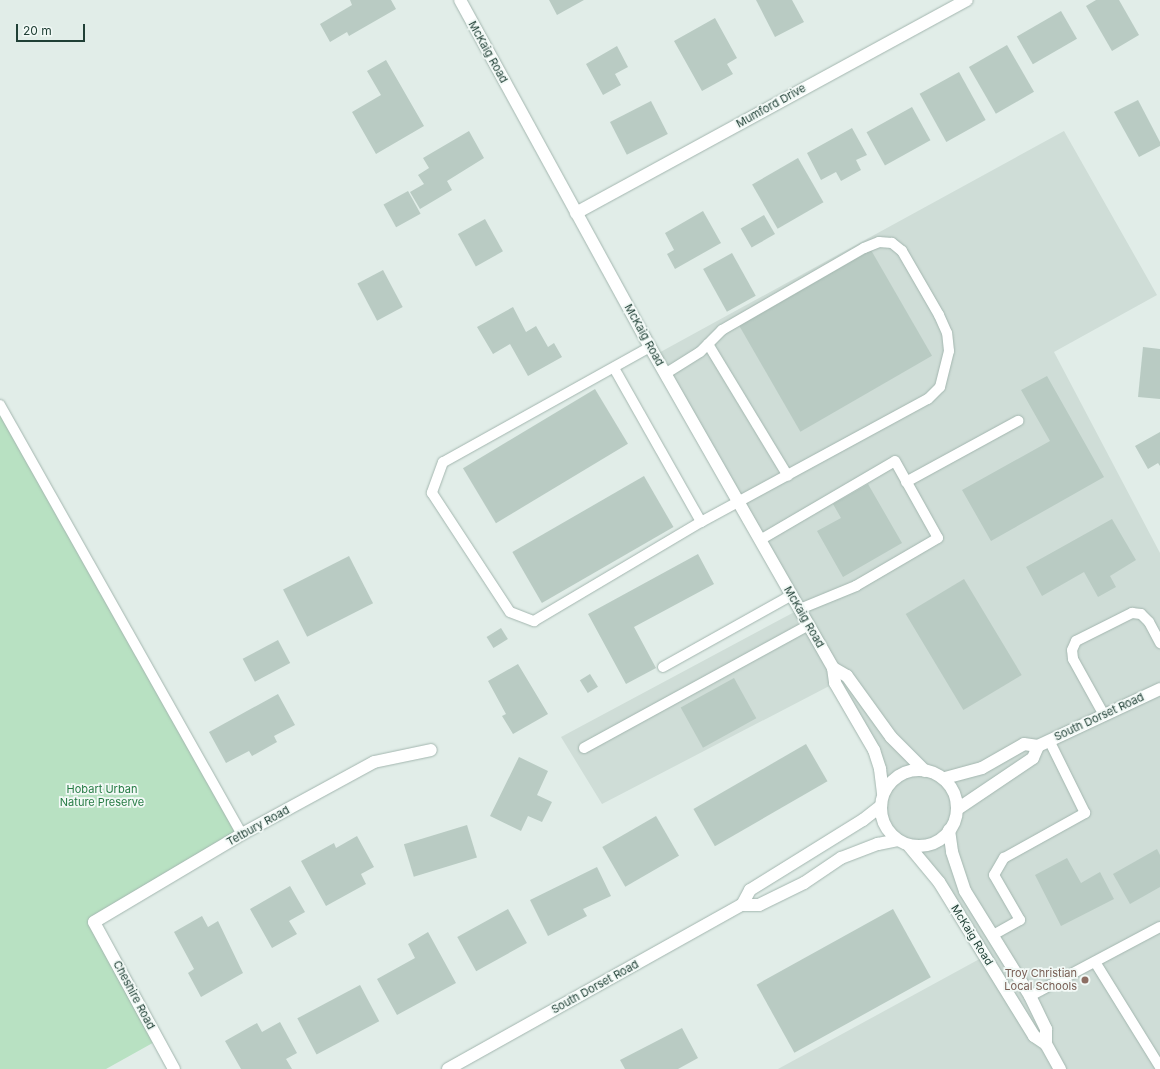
<!DOCTYPE html>
<html>
<head>
<meta charset="utf-8">
<style>
	body { margin:0 }
	#map { position:relative; width:1160px; height:1069px; overflow:hidden; background:#e1ede8; font-family:Inter,sans-serif }
	div>[style] { position:absolute }
	.built>* { inset:0; background:#cfddd7 }
	.green>* { inset:0; background:#b8e1c2 }
	.building>* { inset:0; background:#b9cbc3; transform-origin:0 0 }
	.roads { filter:drop-shadow(0 0 1px #a3b6af) drop-shadow(0 0 1px #a3b6af) }
	.service>* { height:10px; margin:-5px; padding:0 5px; transform-origin:5px; border-radius:5px; background:#fff }
	.minor>* { height:12px; margin:-6px; padding:0 6px; transform-origin:6px; border-radius:6px; background:#fff }
	.tertiary>* { height:12px; margin:-6px; padding:0 6px; transform-origin:6px; border-radius:6px; background:#fff }
	.tertiary>.ring { margin:-6px; padding:0; box-sizing:content-box; background:none; border:12px solid #fff; border-radius:50% }
	.dots>* { width:11px; height:11px; translate:-50% -50%; box-sizing:border-box; border:2px solid #f2f9f6; border-radius:50% }
	span { translate:-50% -50%; white-space:nowrap; text-align:center; line-height:1.15; -webkit-text-stroke:3.5px #f2f9f6; paint-order:stroke }
	.street-label { font-size:11px; color:#204036 }
	.park-label { font-size:11px; color:#267b44 }
	.education-label { font-size:11px; color:#785e54 }
	.right { translate:-100% -50%; text-align:right }
	.scale { position:absolute; left:16px; top:24px; width:69px; height:18px; box-sizing:border-box; border:2px solid #204036; border-top:0; padding-left:5px; font-size:12px; line-height:14px; white-space:nowrap; color:#204036; -webkit-text-stroke:3px #f2f9f6; paint-order:stroke }
</style>
</head>
<body>
<div id="map">
	<div class="built">
		<div style="clip-path:polygon(1064px 131px,1157px 295px,1054px 352px,1160px 553px,1160px 1069px,778px 1069px,985px 956px,909px 846px,898px 840px,885px 824px,881px 806px,883px 794px,880px 769px,835px 683px,602px 804px,561px 737px,800px 609px,655px 355px)"></div>
	</div>
	<div class="green">
		<div style="clip-path:polygon(0 410px,242px 834px,94px 922px,158px 1040px,106px 1069px,0 1069px)"></div>
	</div>
	<div class="building">
		<div style="clip-path:polygon(350px 0,391px 0,396px 9px,349px 36px,347px 32px,330px 42px,320px 24px,352px 5px)"></div>
		<div style="clip-path:polygon(549px 0,584px 0,557px 15px)"></div>
		<div style="clip-path:polygon(756px 0,792px 0,804px 22px,775px 37px)"></div>
		<div style="clip-path:polygon(1096px 0,1119px 0,1139px 35px,1112px 51px,1086px 6px)"></div>
		<div style="left:1061px;top:11px;width:32px;height:51px;rotate:60deg"></div>
		<div style="clip-path:polygon(715px 18px,737px 58px,727px 64px,733px 74px,702px 91px,674px 41px)"></div>
		<div style="left:1007px;top:45px;width:54px;height:44px;rotate:60deg"></div>
		<div style="clip-path:polygon(617px 46px,628px 67px,615px 74px,621px 85px,603px 95px,586px 64px)"></div>
		<div style="clip-path:polygon(386px 60px,424px 126px,376px 154px,352px 112px,381px 95px,367px 71px)"></div>
		<div style="left:959px;top:72px;width:55px;height:45px;rotate:61deg"></div>
		<div style="clip-path:polygon(1138px 100px,1160px 142px,1160px 146px,1139px 157px,1114px 112px)"></div>
		<div style="left:651px;top:101px;width:37px;height:46px;rotate:63deg"></div>
		<div style="left:912px;top:107px;width:38px;height:52px;rotate:61deg"></div>
		<div style="clip-path:polygon(852px 128px,867px 155px,856px 160px,861px 170px,841px 181px,836px 172px,821px 180px,807px 153px)"></div>
		<div style="clip-path:polygon(469px 131px,484px 158px,447px 181px,452px 190px,420px 209px,410px 192px,424px 184px,418px 175px,429px 168px,423px 158px)"></div>
		<div style="left:798px;top:158px;width:51px;height:53px;rotate:60deg"></div>
		<div style="left:408px;top:191px;width:26px;height:28px;rotate:61deg"></div>
		<div style="clip-path:polygon(703px 211px,721px 243px,675px 269px,667px 254px,674px 250px,665px 233px)"></div>
		<div style="left:764px;top:215px;width:22px;height:27px;rotate:60deg"></div>
		<div style="left:485px;top:219px;width:37px;height:31px;rotate:61deg"></div>
		<div style="left:871px;top:250px;width:122px;height:152px;rotate:60deg"></div>
		<div style="left:732px;top:253px;width:49px;height:33px;rotate:61deg"></div>
		<div style="left:383px;top:270px;width:42px;height:29px;rotate:62deg"></div>
		<div style="clip-path:polygon(513px 307px,526px 332px,536px 326px,548px 347px,554px 343px,562px 357px,528px 376px,510px 344px,493px 354px,477px 327px)"></div>
		<div style="clip-path:polygon(1143px 347px,1160px 349px,1160px 399px,1138px 397px)"></div>
		<div style="clip-path:polygon(1047px 376px,1104px 477px,991px 541px,962px 490px,1050px 441px,1021px 390px)"></div>
		<div style="left:595px;top:389px;width:64px;height:154px;rotate:59deg"></div>
		<div style="clip-path:polygon(1160px 432px,1160px 466px,1158px 463px,1148px 469px,1135px 446px)"></div>
		<div style="left:644px;top:476px;width:59px;height:152px;rotate:60deg"></div>
		<div style="clip-path:polygon(868px 484px,902px 543px,843px 577px,817px 531px,841px 518px,833px 504px)"></div>
		<div style="clip-path:polygon(1112px 519px,1136px 560px,1110px 576px,1116px 587px,1098px 597px,1084px 572px,1042px 596px,1026px 567px)"></div>
		<div style="clip-path:polygon(698px 554px,714px 584px,634px 627px,656px 668px,626px 684px,588px 614px)"></div>
		<div style="left:349px;top:556px;width:53px;height:74px;rotate:63deg"></div>
		<div style="left:964px;top:579px;width:112px;height:68px;rotate:59deg"></div>
		<div style="left:501px;top:628px;width:13px;height:17px;rotate:58deg"></div>
		<div style="left:278px;top:640px;width:26px;height:40px;rotate:62deg"></div>
		<div style="clip-path:polygon(518px 664px,548px 714px,513px 734px,502px 716px,506px 714px,488px 681px)"></div>
		<div style="left:590px;top:674px;width:15px;height:12px;rotate:58deg"></div>
		<div style="left:734px;top:678px;width:46px;height:61px;rotate:61deg"></div>
		<div style="clip-path:polygon(278px 694px,295px 725px,274px 736px,277px 742px,252px 756px,249px 751px,226px 763px,209px 732px)"></div>
		<div style="left:806px;top:744px;width:43px;height:130px;rotate:60deg"></div>
		<div style="clip-path:polygon(519px 757px,548px 771px,537px 795px,552px 802px,542px 822px,528px 816px,521px 831px,490px 816px)"></div>
		<div style="left:656px;top:816px;width:46px;height:62px;rotate:60deg"></div>
		<div style="left:467px;top:825px;width:34px;height:66px;rotate:73deg"></div>
		<div style="clip-path:polygon(357px 836px,374px 867px,361px 874px,366px 884px,326px 906px,301px 861px,334px 843px,336px 848px)"></div>
		<div style="clip-path:polygon(1157px 849px,1160px 855px,1160px 887px,1130px 904px,1113px 874px)"></div>
		<div style="clip-path:polygon(1067px 858px,1081px 883px,1100px 872px,1114px 899px,1061px 926px,1035px 875px)"></div>
		<div style="clip-path:polygon(597px 867px,611px 896px,583px 909px,587px 916px,548px 936px,530px 900px)"></div>
		<div style="clip-path:polygon(290px 886px,305px 912px,289px 921px,297px 934px,272px 948px,250px 909px)"></div>
		<div style="left:508px;top:909px;width:39px;height:58px;rotate:61deg"></div>
		<div style="left:893px;top:909px;width:78px;height:156px;rotate:61deg"></div>
		<div style="clip-path:polygon(202px 916px,208px 927px,218px 921px,243px 973px,201px 997px,188px 973px,194px 969px,174px 932px)"></div>
		<div style="clip-path:polygon(428px 932px,456px 983px,397px 1015px,377px 979px,415px 958px,408px 944px)"></div>
		<div style="left:360px;top:985px;width:41px;height:71px;rotate:62deg"></div>
		<div style="clip-path:polygon(280px 1022px,297px 1053px,286px 1059px,292px 1069px,241px 1069px,225px 1041px,257px 1023px,262px 1032px)"></div>
		<div style="clip-path:polygon(682px 1028px,698px 1058px,678px 1069px,625px 1069px,620px 1060px)"></div>
	</div>
	<div class="roads">
		<div class="service">
			<div style="left:708px;top:344px;width:154px;rotate:58.8deg"></div>
			<div style="left:650px;top:347px;width:237px;rotate:150.9deg"></div>
			<div style="left:443px;top:462px;width:33px;rotate:110deg"></div>
			<div style="left:432px;top:493px;width:142px;rotate:56.8deg"></div>
			<div style="left:510px;top:612px;width:26px;rotate:21deg"></div>
			<div style="left:534px;top:621px;width:194px;rotate:-30.7deg"></div>
			<div style="left:701px;top:522px;width:258px;rotate:-28.5deg"></div>
			<div style="left:928px;top:399px;width:17px;rotate:-45deg"></div>
			<div style="left:940px;top:387px;width:37px;rotate:-76deg"></div>
			<div style="left:949px;top:351px;width:18px;rotate:-96deg"></div>
			<div style="left:947px;top:333px;width:20px;rotate:-114deg"></div>
			<div style="left:939px;top:315px;width:74px;rotate:-120deg"></div>
			<div style="left:902px;top:251px;width:13px;rotate:-141deg"></div>
			<div style="left:892px;top:243px;width:13px;rotate:-176deg"></div>
			<div style="left:879px;top:242px;width:16px;rotate:158deg"></div>
			<div style="left:864px;top:248px;width:164px;rotate:150deg"></div>
			<div style="left:722px;top:330px;width:31px;rotate:135deg"></div>
			<div style="left:700px;top:352px;width:41px;rotate:147.8deg"></div>
			<div style="left:614px;top:368px;width:177px;rotate:60.5deg"></div>
			<div style="left:0;top:405px;width:493px;rotate:60.6deg"></div>
			<div style="left:906px;top:482px;width:128px;rotate:-28.6deg"></div>
			<div style="left:760px;top:540px;width:156px;rotate:-30.3deg"></div>
			<div style="left:895px;top:461px;width:88px;rotate:60.8deg"></div>
			<div style="left:938px;top:538px;width:95px;rotate:149.7deg"></div>
			<div style="left:856px;top:586px;width:61px;rotate:157.7deg"></div>
			<div style="left:663px;top:667px;width:148px;rotate:-29.2deg"></div>
			<div style="left:1104px;top:715px;width:64px;rotate:-119deg"></div>
			<div style="left:1073px;top:659px;width:9px;rotate:-96deg"></div>
			<div style="left:1072px;top:650px;width:10px;rotate:-66deg"></div>
			<div style="left:1076px;top:641px;width:63px;rotate:-26.6deg"></div>
			<div style="left:1132px;top:613px;width:9px;rotate:6deg"></div>
			<div style="left:1141px;top:614px;width:11px;rotate:45deg"></div>
			<div style="left:1149px;top:622px;width:24px;rotate:62deg"></div>
			<div style="left:584px;top:748px;width:256px;rotate:-28.7deg"></div>
			<div style="left:993px;top:935px;width:31px;rotate:-29deg"></div>
			<div style="left:1020px;top:920px;width:52px;rotate:-120deg"></div>
			<div style="left:994px;top:875px;width:20px;rotate:-60deg"></div>
			<div style="left:1004px;top:858px;width:93px;rotate:-29.1deg"></div>
			<div style="left:1085px;top:813px;width:81px;rotate:-116.3deg"></div>
			<div style="left:1095px;top:962px;width:123px;rotate:58.2deg"></div>
			<div style="left:1030px;top:996px;width:147px;rotate:-28deg"></div>
		</div>
		<div class="minor">
			<div style="left:576px;top:213px;width:445px;rotate:-28.6deg"></div>
			<div style="left:945px;top:778px;width:38px;rotate:-15deg"></div>
			<div style="left:982px;top:768px;width:48px;rotate:-29.7deg"></div>
			<div style="left:1024px;top:744px;width:14px;rotate:8deg"></div>
			<div style="left:1038px;top:746px;width:135px;rotate:-25deg"></div>
			<div style="left:959px;top:808px;width:89px;rotate:-34deg"></div>
			<div style="left:1033px;top:758px;width:13px;rotate:-67deg"></div>
			<div style="left:742px;top:905px;width:17px;rotate:-62deg"></div>
			<div style="left:750px;top:890px;width:133px;rotate:-31.8deg"></div>
			<div style="left:863px;top:820px;width:23px;rotate:-38deg"></div>
			<div style="left:174px;top:1069px;width:167px;rotate:-118.6deg"></div>
			<div style="left:94px;top:922px;width:172px;rotate:-30.7deg"></div>
			<div style="left:242px;top:834px;width:150px;rotate:-28.6deg"></div>
			<div style="left:374px;top:762px;width:58px;rotate:-11.9deg"></div>
			<div style="left:448px;top:1069px;width:337px;rotate:-29.2deg"></div>
			<div style="left:742px;top:905px;width:17px"></div>
			<div style="left:759px;top:905px;width:50px;rotate:-26.1deg"></div>
			<div style="left:804px;top:883px;width:45px;rotate:-34deg"></div>
			<div style="left:841px;top:858px;width:40px;rotate:-21deg"></div>
			<div style="left:878px;top:844px;width:20px;rotate:-11deg"></div>
		</div>
		<div class="tertiary">
			<div style="left:460px;top:0;width:396px;rotate:61.3deg"></div>
			<div style="left:650px;top:347px;width:369px;rotate:60.3deg"></div>
			<div style="left:833px;top:668px;width:15px;rotate:82deg"></div>
			<div style="left:835px;top:683px;width:78px;rotate:59.8deg"></div>
			<div style="left:874px;top:750px;width:20px;rotate:72deg"></div>
			<div style="left:880px;top:769px;width:25px;rotate:83deg"></div>
			<div style="left:833px;top:668px;width:16px;rotate:30deg"></div>
			<div style="left:847px;top:676px;width:75px;rotate:54.2deg"></div>
			<div style="left:891px;top:737px;width:48px;rotate:45deg"></div>
			<div class="ring" style="left:881px;top:770px;width:64px;height:64px"></div>
			<div style="left:949px;top:830px;width:22px;rotate:82deg"></div>
			<div style="left:952px;top:852px;width:41px;rotate:71.6deg"></div>
			<div style="left:965px;top:891px;width:123px;rotate:58.2deg"></div>
			<div style="left:1030px;top:996px;width:37px;rotate:64deg"></div>
			<div style="left:1046px;top:1029px;width:15px;rotate:90deg"></div>
			<div style="left:909px;top:846px;width:47px;rotate:50.2deg"></div>
			<div style="left:939px;top:882px;width:181px;rotate:58.3deg"></div>
			<div style="left:1034px;top:1036px;width:14px;rotate:34deg"></div>
			<div style="left:1046px;top:1044px;width:29px;rotate:61deg"></div>
		</div>
	</div>
	<div class="dots">
		<div style="left:1085px;top:980px;background:#8d6e63"></div>
	</div>
	<div class="street-label">
		<span style="left:488px;top:52px;rotate:61deg">McKaig Road</span>
		<span style="left:771px;top:106px;rotate:-29deg">Mumford Drive</span>
		<span style="left:644px;top:335px;rotate:61deg">McKaig Road</span>
		<span style="left:804px;top:617px;rotate:60deg">McKaig Road</span>
		<span style="left:1099px;top:717px;rotate:-25deg">South Dorset Road</span>
		<span style="left:258px;top:826px;rotate:-29deg">Tetbury Road</span>
		<span style="left:972px;top:935px;rotate:58deg">McKaig Road</span>
		<span style="left:595px;top:987px;rotate:-29deg">South Dorset Road</span>
		<span style="left:134px;top:995px;rotate:62deg">Cheshire Road</span>
	</div>
	<div class="park-label">
		<span style="left:102px;top:796px">Hobart Urban<br>Nature Preserve</span>
	</div>
	<div class="education-label">
		<span class="right" style="left:1077px;top:980px">Troy Christian<br>Local Schools</span>
	</div>
	<div class="scale">20 m</div>
</div>
</body>
</html>
